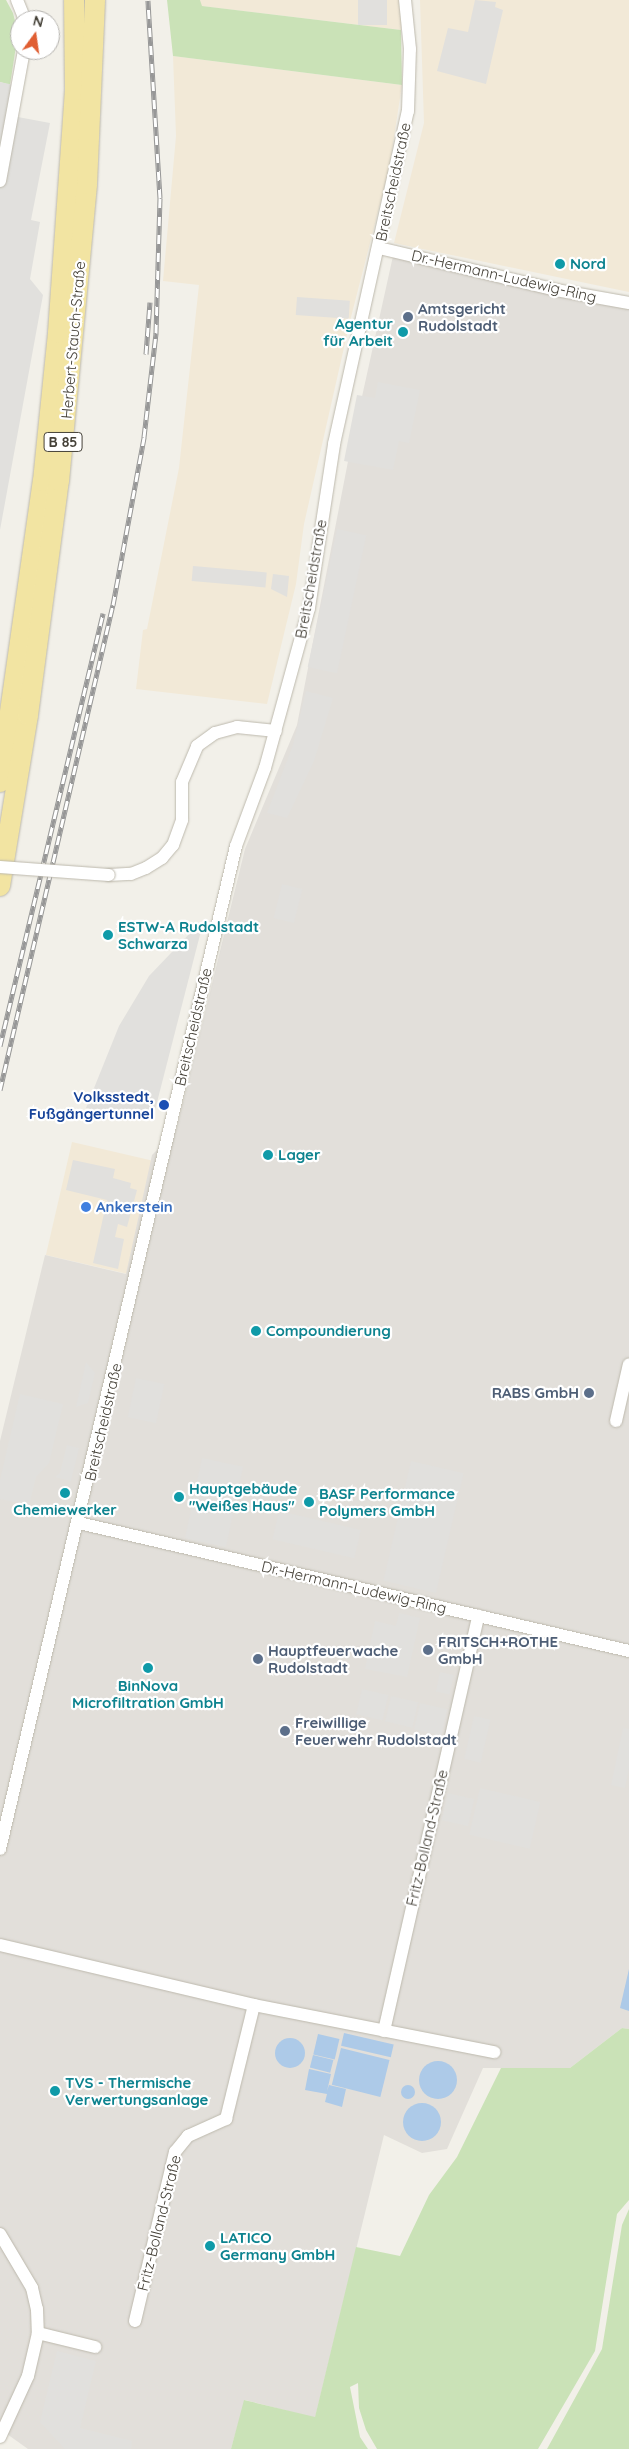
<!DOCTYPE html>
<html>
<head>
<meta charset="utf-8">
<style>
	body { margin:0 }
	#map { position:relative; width:629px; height:2449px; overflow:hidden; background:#f2f0e9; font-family:Quicksand,sans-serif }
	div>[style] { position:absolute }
	.commercial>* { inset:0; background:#f2e9d7; transform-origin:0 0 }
	.industrial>* { inset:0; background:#e2dfda }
	.green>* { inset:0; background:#cae2b7 }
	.parking>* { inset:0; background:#e1e0dd; transform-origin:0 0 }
	.round { border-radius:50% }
	.water>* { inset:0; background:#adcae8; transform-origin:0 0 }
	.roads { filter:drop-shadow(0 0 1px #bdb9ad) drop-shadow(0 0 1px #bdb9ad) }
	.street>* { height:12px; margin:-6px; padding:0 6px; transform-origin:6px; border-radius:6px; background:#fff }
	.primary>* { height:20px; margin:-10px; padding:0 10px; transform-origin:10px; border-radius:10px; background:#f2e4a2 }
	.rail>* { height:5px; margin-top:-2.5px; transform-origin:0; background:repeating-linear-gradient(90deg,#fff 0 9px,#979797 0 18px); box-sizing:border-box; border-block:1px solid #979797 }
	.bridges { filter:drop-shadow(0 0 1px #bdb9ad) drop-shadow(0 0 1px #bdb9ad) }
	.street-bridge>* { height:12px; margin:-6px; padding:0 6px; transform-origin:6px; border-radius:6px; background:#fff }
	.dots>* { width:14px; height:14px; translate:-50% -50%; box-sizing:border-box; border:2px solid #fff; border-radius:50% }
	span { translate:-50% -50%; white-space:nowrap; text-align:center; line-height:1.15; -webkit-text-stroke:4.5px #fff; paint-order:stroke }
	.shield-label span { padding:1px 4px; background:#fff; border:1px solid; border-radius:4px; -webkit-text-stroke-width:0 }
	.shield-label { font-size:14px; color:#454138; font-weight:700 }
	.street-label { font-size:15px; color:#454138 }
	.culture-label { font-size:15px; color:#0d838f; font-weight:700 }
	.left { translate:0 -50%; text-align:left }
	.right { translate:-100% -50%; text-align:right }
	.service-label { font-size:15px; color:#4e5e75; font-weight:700 }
	.transit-label { font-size:15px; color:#164399; font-weight:700 }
	.shop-label { font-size:15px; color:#366cbe; font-weight:700 }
	.north { position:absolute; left:10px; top:10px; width:50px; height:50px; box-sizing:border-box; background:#fff; border:1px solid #b5b3af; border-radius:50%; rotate:14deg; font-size:14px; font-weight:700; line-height:20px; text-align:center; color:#454138 }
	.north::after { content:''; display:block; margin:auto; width:18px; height:22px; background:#e05e32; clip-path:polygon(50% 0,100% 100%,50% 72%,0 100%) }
</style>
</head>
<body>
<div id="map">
	<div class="commercial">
		<div style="clip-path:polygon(200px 0,406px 0,401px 30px,201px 6px)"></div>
		<div style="clip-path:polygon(420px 0,629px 0,629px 292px,394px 243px,424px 123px)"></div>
		<div style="clip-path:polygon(173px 56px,402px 85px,389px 169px,350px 321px,304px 524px,296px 584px,267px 704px,136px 689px,143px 630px,147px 629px,179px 468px,199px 285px,163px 281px,176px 136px)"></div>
		<div style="left:72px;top:1142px;width:83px;height:116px;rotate:13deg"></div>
	</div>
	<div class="industrial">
		<div style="clip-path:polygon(393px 256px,629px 309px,629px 2029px,622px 2028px,570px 2068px,483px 2068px,447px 2149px,422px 2153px,384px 2135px,315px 2418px,245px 2400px,231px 2449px,28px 2449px,0 2429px,0 1441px,45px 1255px,126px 1274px,152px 1155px,176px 1131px,245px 849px,297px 725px,350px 451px)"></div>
	</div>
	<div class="green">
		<div style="clip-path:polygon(0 0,6px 0,13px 13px,18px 33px,10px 85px,0 82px)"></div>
		<div style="clip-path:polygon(167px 0,200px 0,202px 6px,401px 30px,402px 85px,173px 56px)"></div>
		<div style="clip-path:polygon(622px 2028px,629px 2029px,629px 2200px,617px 2214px,595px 2351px,538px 2449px,377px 2449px,366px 2430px,359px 2408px,358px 2383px,350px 2387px,360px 2437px,368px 2449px,231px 2449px,244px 2400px,315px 2417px,356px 2247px,400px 2256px,429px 2195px,457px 2157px,501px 2068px,570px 2068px)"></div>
		<div style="clip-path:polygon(629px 2209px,629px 2449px,547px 2449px,602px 2349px,622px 2225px)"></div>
	</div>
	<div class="parking">
		<div style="left:358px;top:0;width:29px;height:25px"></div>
		<div style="clip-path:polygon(475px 0,496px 2px,495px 7px,503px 10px,486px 84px,437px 71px,448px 28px,468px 32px)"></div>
		<div style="clip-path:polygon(0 82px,23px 87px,18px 117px,50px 123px,31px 220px,40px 222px,30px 279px,43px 295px,0 530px)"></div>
		<div style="left:297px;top:297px;width:53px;height:18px;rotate:4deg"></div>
		<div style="clip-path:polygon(378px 382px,420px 390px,409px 443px,399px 441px,393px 470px,344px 461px,357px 395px,375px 398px)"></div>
		<div style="left:337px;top:529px;width:30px;height:141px;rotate:12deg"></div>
		<div style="left:193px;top:566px;width:74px;height:15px;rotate:5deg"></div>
		<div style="clip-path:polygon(273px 574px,289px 576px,287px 597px,271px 589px)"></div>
		<div style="clip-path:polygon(306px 691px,333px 698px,314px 761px,287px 818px,267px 813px,293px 745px)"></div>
		<div style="left:282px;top:884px;width:21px;height:35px;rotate:14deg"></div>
		<div style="clip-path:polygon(202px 927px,154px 1114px,121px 1116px,86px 1108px,119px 1026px,149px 976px,193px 930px)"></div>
		<div style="clip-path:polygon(73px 1160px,115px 1169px,113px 1178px,131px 1183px,130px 1188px,137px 1190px,127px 1227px,118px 1224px,115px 1237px,124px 1239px,118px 1269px,93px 1263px,107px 1200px,66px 1190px)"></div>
		<div style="clip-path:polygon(86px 1362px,95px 1373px,88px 1403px,76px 1407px)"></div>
		<div style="left:136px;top:1378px;width:29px;height:40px;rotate:12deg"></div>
		<div style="clip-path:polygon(20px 1394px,63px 1404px,49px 1463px,36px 1477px,29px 1505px,0 1499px,0 1480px)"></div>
		<div style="clip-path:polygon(67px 1445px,79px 1448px,71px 1481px,55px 1477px,60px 1473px)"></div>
		<div style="left:202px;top:1458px;width:42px;height:82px;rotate:12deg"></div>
		<div style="left:411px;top:1461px;width:54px;height:123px;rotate:13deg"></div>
		<div class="round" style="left:250px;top:1490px;width:14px;height:14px"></div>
		<div style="left:279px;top:1511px;width:84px;height:29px;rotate:13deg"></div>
		<div style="clip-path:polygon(399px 1613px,420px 1618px,407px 1677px,365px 1669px,375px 1621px,396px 1626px)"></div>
		<div class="round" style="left:448px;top:1635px;width:14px;height:14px"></div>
		<div style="left:440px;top:1672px;width:14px;height:20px;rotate:12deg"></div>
		<div style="left:362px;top:1689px;width:27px;height:26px;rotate:13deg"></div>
		<div style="left:391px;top:1696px;width:28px;height:26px;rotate:13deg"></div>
		<div style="left:420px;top:1703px;width:28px;height:27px;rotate:13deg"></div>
		<div style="left:474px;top:1716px;width:17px;height:44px;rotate:13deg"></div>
		<div style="clip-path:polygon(623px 1728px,629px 1729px,629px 1769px,625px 1788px,611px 1785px)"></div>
		<div style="left:480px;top:1788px;width:62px;height:48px;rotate:13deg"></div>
		<div style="left:448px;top:1793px;width:27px;height:28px;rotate:13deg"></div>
		<div style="clip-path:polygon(57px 2351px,96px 2361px,80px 2428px,132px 2441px,131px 2449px,65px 2449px,40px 2422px)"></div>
	</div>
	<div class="water">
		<div style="clip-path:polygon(629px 1969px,629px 2011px,620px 2008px)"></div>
		<div style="left:344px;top:2033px;width:51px;height:13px;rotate:13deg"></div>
		<div style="left:318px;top:2034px;width:22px;height:21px;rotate:13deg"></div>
		<div class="round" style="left:275px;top:2038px;width:30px;height:30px"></div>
		<div style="left:341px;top:2048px;width:50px;height:38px;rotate:14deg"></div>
		<div style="left:313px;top:2055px;width:21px;height:13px;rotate:14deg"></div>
		<div class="round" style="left:419px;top:2061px;width:38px;height:38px"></div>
		<div style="clip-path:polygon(309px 2069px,331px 2074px,327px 2091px,329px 2085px,346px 2089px,342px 2107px,325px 2102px,327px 2094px,305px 2090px)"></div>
		<div class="round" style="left:401px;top:2085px;width:14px;height:14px"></div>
		<div class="round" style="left:403px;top:2103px;width:38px;height:38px"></div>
	</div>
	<div class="roads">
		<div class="street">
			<div style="left:17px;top:0;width:22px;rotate:68deg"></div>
			<div style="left:0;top:181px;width:133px;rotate:-79.6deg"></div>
			<div style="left:379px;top:248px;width:182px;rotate:13.3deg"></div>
			<div style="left:556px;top:290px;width:74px;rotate:10.1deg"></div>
			<div style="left:109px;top:875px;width:22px;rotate:-3deg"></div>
			<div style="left:131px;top:874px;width:16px;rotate:-22deg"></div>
			<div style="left:146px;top:868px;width:19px;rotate:-32deg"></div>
			<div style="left:162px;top:858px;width:17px;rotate:-50deg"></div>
			<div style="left:173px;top:845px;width:27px;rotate:-70deg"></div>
			<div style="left:182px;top:820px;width:38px;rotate:-90deg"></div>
			<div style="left:182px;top:782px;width:39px;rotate:-67deg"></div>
			<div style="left:197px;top:746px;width:22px;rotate:-36deg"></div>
			<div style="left:215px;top:733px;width:23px;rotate:-15deg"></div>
			<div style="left:237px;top:727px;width:39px;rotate:6deg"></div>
			<div style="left:616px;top:1421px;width:58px;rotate:-77.2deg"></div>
			<div style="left:79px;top:1523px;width:565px;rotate:13.1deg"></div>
			<div style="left:0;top:1849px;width:1030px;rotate:-76.76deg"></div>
			<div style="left:236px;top:846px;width:83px;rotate:-69.6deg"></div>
			<div style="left:265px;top:768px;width:166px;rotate:-74.6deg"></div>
			<div style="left:309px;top:608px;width:166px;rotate:-81.3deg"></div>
			<div style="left:334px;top:444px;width:341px;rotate:-77.5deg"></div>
			<div style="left:408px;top:111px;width:62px;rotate:-88.2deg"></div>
			<div style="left:410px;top:49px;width:49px;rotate:-95.8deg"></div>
			<div style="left:0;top:1945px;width:261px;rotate:13.3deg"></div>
			<div style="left:254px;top:2005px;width:245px;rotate:11.1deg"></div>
			<div style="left:384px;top:2031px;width:426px;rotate:-77.2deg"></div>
			<div style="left:0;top:2234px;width:63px;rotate:59.3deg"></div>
			<div style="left:32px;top:2288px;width:22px;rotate:77deg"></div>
			<div style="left:37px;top:2309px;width:24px;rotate:88deg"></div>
			<div style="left:38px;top:2333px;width:44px;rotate:103.1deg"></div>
			<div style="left:28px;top:2376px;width:67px;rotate:114.7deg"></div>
			<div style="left:135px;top:2321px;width:174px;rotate:-76.7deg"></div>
			<div style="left:175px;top:2152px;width:21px;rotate:-51deg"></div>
			<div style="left:188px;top:2136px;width:42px;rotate:-24.1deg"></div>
			<div style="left:226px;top:2119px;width:117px;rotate:-76.2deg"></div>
			<div style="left:38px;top:2333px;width:59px;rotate:13.8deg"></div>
		</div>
		<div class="primary">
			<div style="left:0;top:782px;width:304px;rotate:-81.9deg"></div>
			<div style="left:43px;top:481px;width:149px;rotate:-84.2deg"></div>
			<div style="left:58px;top:333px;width:244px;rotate:-86deg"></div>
			<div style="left:75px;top:90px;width:90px;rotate:-90.6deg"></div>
			<div style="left:0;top:886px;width:173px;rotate:-80.7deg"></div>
			<div style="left:28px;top:715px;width:236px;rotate:-82.5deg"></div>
			<div style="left:59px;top:481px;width:298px;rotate:-84.6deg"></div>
			<div style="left:87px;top:184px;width:184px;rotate:-87.5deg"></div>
		</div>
	</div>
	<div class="rail">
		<div style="left:146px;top:354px;width:52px;rotate:-85.6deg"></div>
		<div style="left:0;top:1046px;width:445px;rotate:-76.6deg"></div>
		<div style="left:0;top:1090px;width:498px;rotate:-76.9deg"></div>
		<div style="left:113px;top:605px;width:171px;rotate:-79.5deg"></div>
		<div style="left:144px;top:437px;width:105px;rotate:-83.4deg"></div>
		<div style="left:156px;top:333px;width:135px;rotate:-88.3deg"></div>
		<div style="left:160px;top:198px;width:198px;rotate:-93.5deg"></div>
	</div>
	<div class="bridges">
		<div class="street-bridge">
			<div style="left:0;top:867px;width:109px;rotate:4.2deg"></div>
		</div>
	</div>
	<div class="dots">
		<div style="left:560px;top:264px;background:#0f9aa8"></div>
		<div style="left:408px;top:317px;background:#5c6f8a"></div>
		<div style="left:403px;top:332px;background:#0f9aa8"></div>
		<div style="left:108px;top:935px;background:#0f9aa8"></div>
		<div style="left:164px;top:1105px;background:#1a4fb4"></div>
		<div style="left:268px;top:1155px;background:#0f9aa8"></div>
		<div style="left:86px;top:1207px;background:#3f7fe0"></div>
		<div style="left:256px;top:1331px;background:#0f9aa8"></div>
		<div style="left:589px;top:1393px;background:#5c6f8a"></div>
		<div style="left:65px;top:1493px;background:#0f9aa8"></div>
		<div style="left:179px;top:1497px;background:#0f9aa8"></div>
		<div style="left:309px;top:1502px;background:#0f9aa8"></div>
		<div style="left:428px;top:1650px;background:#5c6f8a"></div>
		<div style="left:258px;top:1659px;background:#5c6f8a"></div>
		<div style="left:148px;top:1668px;background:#0f9aa8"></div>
		<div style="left:285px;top:1731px;background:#5c6f8a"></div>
		<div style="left:55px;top:2091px;background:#0f9aa8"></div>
		<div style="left:210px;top:2246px;background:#0f9aa8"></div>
	</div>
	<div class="shield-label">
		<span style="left:63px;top:442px">B 85</span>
	</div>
	<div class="street-label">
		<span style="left:393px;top:182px;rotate:-78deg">Breitscheidstraße</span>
		<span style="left:504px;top:276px;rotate:13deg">Dr.-Hermann-Ludewig-Ring</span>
		<span style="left:73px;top:340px;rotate:-85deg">Herbert-Stauch-Straße</span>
		<span style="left:311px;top:579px;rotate:-80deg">Breitscheidstraße</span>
		<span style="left:193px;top:1027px;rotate:-77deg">Breitscheidstraße</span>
		<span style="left:103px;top:1422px;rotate:-77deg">Breitscheidstraße</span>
		<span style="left:354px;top:1587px;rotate:13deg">Dr.-Hermann-Ludewig-Ring</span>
		<span style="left:427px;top:1838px;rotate:-77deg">Fritz-Bolland-Straße</span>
		<span style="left:159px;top:2223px;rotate:-76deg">Fritz-Bolland-Straße</span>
	</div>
	<div class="culture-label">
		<span class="left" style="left:570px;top:264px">Nord</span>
		<span class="right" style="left:393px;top:332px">Agentur<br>für Arbeit</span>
		<span class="left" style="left:118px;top:935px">ESTW-A Rudolstadt<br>Schwarza</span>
		<span class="left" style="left:278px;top:1155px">Lager</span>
		<span class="left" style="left:266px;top:1331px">Compoundierung</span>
		<span class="left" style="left:189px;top:1497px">Hauptgebäude<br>"Weißes Haus"</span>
		<span class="left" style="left:319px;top:1502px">BASF Performance<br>Polymers GmbH</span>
		<span style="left:65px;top:1510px">Chemiewerker</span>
		<span style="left:148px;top:1694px">BinNova<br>Microfiltration GmbH</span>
		<span class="left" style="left:65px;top:2091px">TVS - Thermische<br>Verwertungsanlage</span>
		<span class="left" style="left:220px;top:2246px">LATICO<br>Germany GmbH</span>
	</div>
	<div class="service-label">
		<span class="left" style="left:418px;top:317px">Amtsgericht<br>Rudolstadt</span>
		<span class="right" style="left:579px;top:1393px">RABS GmbH</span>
		<span class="left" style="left:438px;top:1650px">FRITSCH+ROTHE<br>GmbH</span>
		<span class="left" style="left:268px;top:1659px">Hauptfeuerwache<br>Rudolstadt</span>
		<span class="left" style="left:295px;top:1731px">Freiwillige<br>Feuerwehr Rudolstadt</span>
	</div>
	<div class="transit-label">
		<span class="right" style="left:154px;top:1105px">Volksstedt,<br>Fußgängertunnel</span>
	</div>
	<div class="shop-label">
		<span class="left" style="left:96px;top:1207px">Ankerstein</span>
	</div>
	<div class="north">N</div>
</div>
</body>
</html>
